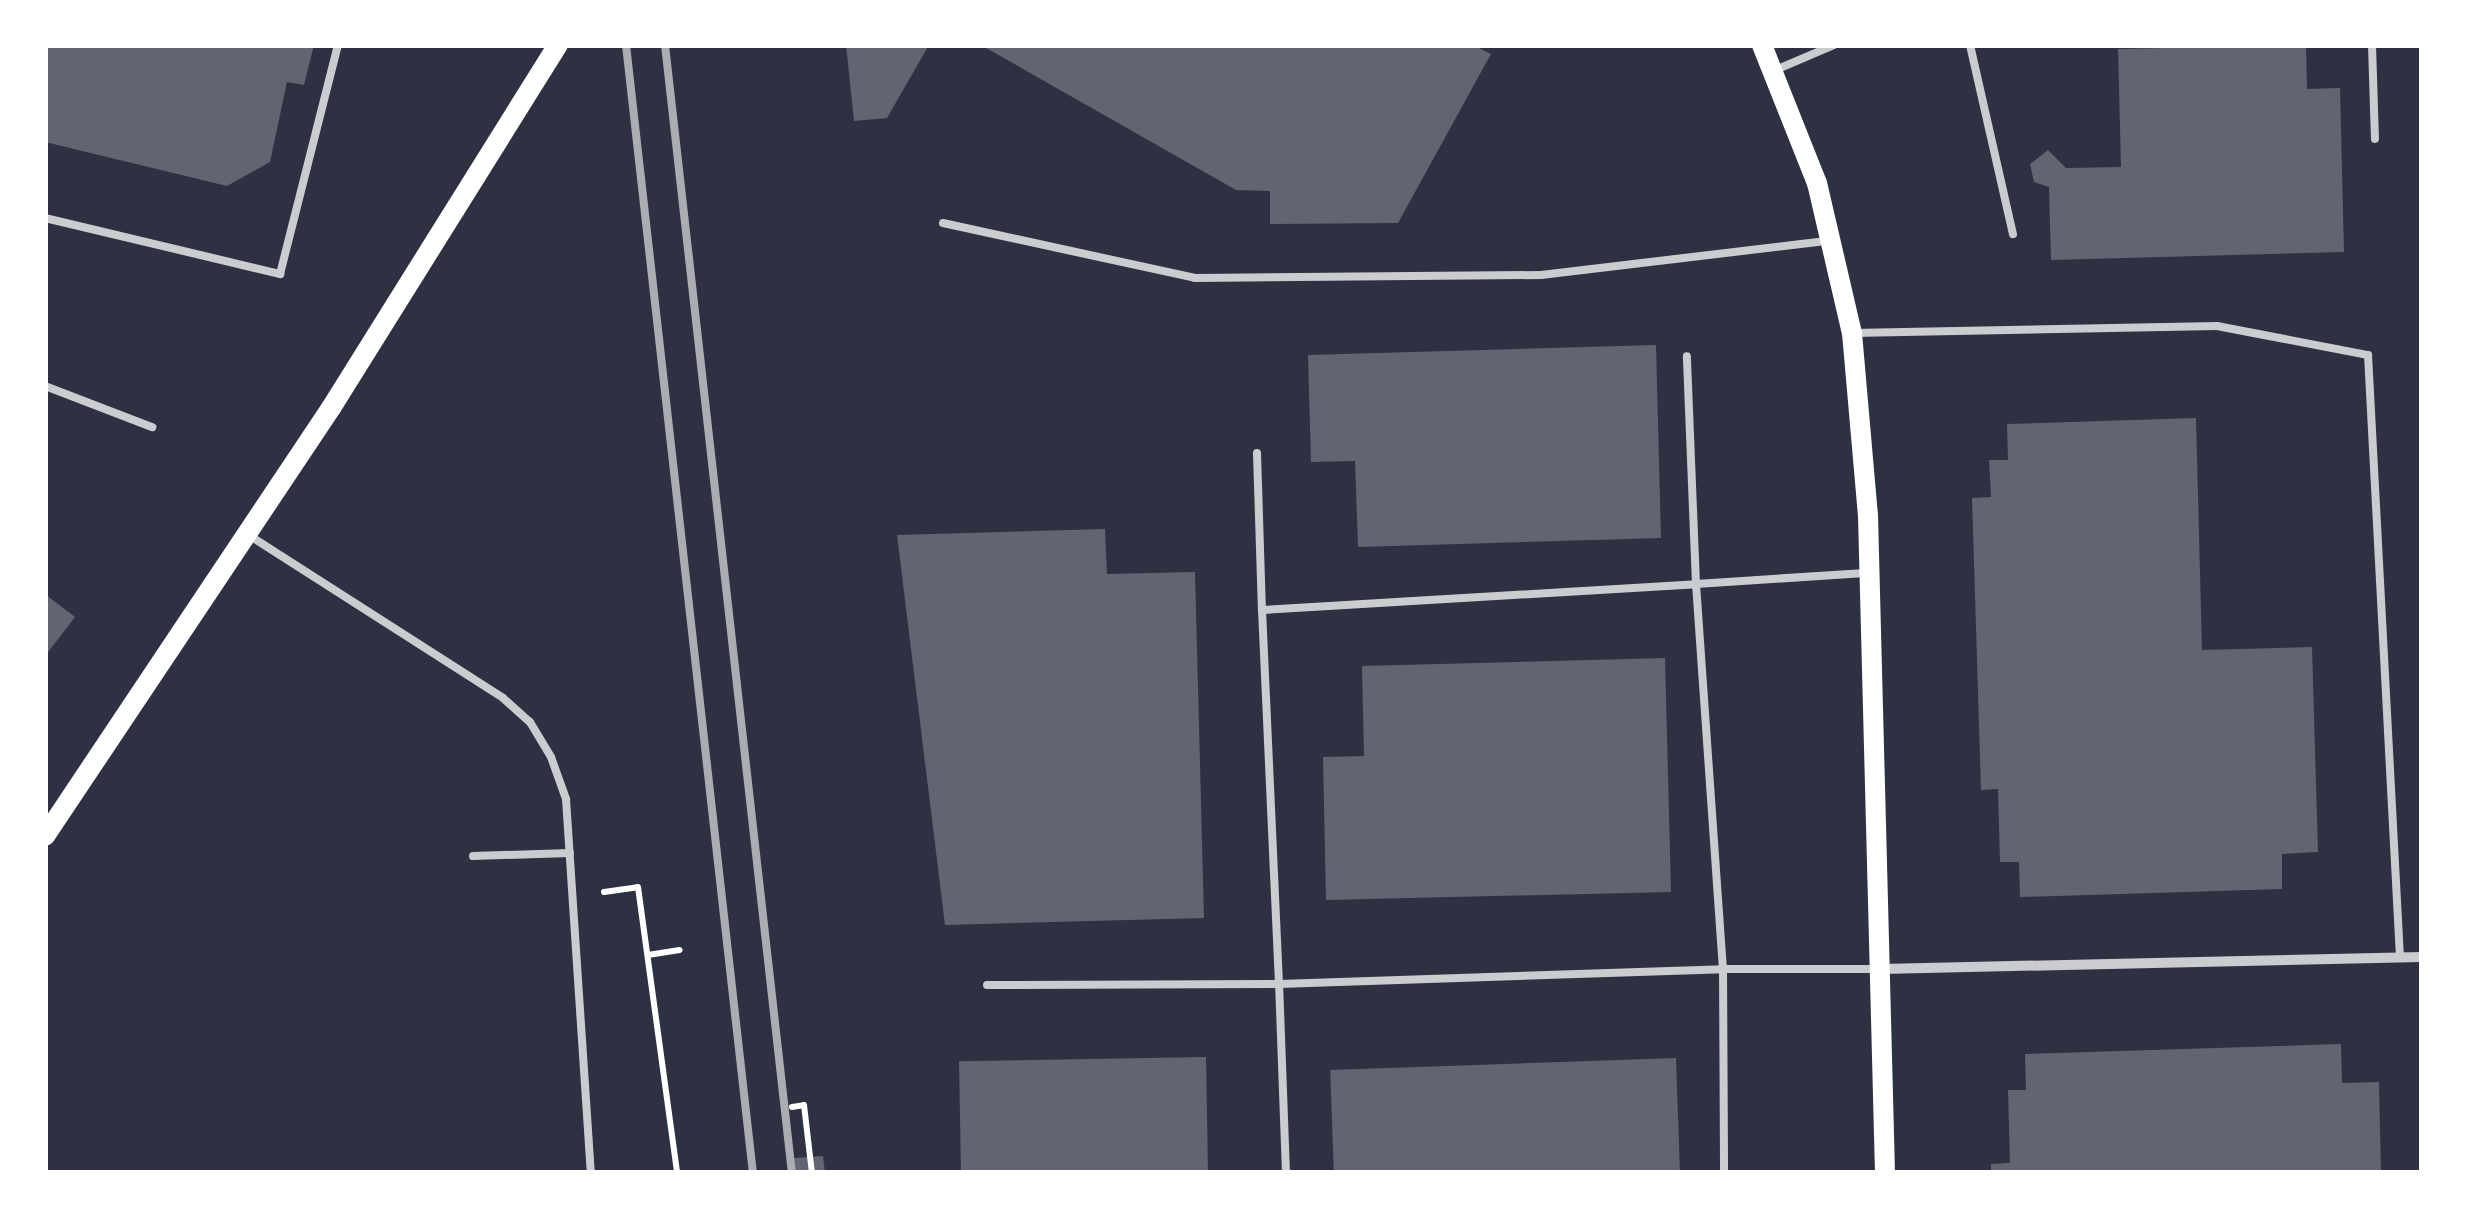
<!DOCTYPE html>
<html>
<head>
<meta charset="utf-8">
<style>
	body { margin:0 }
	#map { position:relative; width:2467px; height:1218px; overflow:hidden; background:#2d3142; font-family:Inter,sans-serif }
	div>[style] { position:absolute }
	.building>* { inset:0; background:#626471; transform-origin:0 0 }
	.path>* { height:6px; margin:-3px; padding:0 3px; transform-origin:3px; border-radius:3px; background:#fff }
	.service>* { height:8px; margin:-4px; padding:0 4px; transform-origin:4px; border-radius:4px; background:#caccd0 }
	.minor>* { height:10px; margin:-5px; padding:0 5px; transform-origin:5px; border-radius:5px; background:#caccd0 }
	.secondary>* { height:20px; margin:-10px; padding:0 10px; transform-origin:10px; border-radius:10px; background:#fff }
	.rail>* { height:8px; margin:-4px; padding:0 4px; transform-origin:4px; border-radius:4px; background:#abadb3 }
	span { translate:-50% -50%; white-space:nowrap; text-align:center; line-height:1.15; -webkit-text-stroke:8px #fff; paint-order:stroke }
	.frame { position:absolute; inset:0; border:48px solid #fff; pointer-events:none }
</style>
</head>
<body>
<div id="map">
	<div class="building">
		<div style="clip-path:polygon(45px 45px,314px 45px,304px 85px,287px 82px,270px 162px,227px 186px,45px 142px)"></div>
		<div style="clip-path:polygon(846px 45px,929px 45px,887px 118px,854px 121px)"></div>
		<div style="clip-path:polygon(981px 45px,1473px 45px,1491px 54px,1398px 223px,1270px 224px,1270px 191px,1236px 190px)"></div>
		<div style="clip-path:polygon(2306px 45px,2307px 89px,2340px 88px,2344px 252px,2051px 260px,2049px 187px,2034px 182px,2030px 164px,2048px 150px,2066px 168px,2121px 167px,2118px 49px)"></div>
		<div style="clip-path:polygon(1656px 345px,1661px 538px,1358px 547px,1355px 461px,1311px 462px,1308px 355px)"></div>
		<div style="clip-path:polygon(2196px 418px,2202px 650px,2312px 647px,2318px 852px,2282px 854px,2282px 889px,2020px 897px,2019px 862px,2000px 862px,1998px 789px,1981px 790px,1972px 498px,1991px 497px,1989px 460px,2008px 460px,2007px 424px)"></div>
		<div style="clip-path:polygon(1105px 529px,1107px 574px,1195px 572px,1204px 918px,945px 925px,897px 535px)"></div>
		<div style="clip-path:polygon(45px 594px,75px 617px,45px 656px)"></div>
		<div style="clip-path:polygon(1665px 658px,1671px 892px,1326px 900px,1323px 757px,1364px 756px,1362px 666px)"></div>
		<div style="clip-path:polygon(2341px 1044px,2342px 1083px,2379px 1082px,2381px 1173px,1991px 1173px,1991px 1164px,2010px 1163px,2008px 1090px,2026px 1090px,2025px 1054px)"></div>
		<div style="left:1206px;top:1057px;width:116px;height:247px;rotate:89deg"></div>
		<div style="left:1676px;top:1058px;width:115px;height:346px;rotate:88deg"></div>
		<div style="clip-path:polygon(823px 1156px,825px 1173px,795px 1173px,794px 1158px)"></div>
	</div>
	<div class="path">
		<div style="left:604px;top:892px;width:34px;rotate:-8deg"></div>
		<div style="left:638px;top:887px;width:289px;rotate:82.2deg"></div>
		<div style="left:648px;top:955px;width:32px;rotate:-9deg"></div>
		<div style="left:792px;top:1107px;width:12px;rotate:-9deg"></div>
		<div style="left:804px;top:1105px;width:68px;rotate:83.3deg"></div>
	</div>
	<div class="service">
		<div style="left:1970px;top:45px;width:194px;rotate:77.2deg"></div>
		<div style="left:2372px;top:45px;width:94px;rotate:88.2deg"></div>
		<div style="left:1773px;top:71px;width:66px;rotate:-23.1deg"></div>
		<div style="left:45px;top:218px;width:242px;rotate:13.4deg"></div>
		<div style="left:280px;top:274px;width:236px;rotate:-75.8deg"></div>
		<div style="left:943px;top:223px;width:258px;rotate:12.3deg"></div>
		<div style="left:1195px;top:278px;width:346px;rotate:-0.5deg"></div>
		<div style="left:1541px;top:275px;width:287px;rotate:-6.8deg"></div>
		<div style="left:1852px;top:333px;width:365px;rotate:-1.1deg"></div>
		<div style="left:2217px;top:326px;width:154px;rotate:10.9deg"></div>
		<div style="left:2368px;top:355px;width:603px;rotate:86.96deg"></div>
		<div style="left:45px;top:386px;width:115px;rotate:21deg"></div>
		<div style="left:1257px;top:453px;width:157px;rotate:88.2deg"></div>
		<div style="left:247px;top:534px;width:304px;rotate:32.6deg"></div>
		<div style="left:503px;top:698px;width:36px;rotate:42deg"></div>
		<div style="left:530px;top:722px;width:41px;rotate:59deg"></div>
		<div style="left:551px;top:757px;width:45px;rotate:70.3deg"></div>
		<div style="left:566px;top:799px;width:375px;rotate:86.2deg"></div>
		<div style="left:1865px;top:573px;width:169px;rotate:176.3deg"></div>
		<div style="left:1696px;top:584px;width:386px;rotate:86deg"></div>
		<div style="left:1723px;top:969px;width:156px"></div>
		<div style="left:473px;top:856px;width:97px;rotate:-1.8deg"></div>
		<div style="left:987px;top:985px;width:292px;rotate:-0.2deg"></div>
		<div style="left:1279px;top:984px;width:374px;rotate:-92.6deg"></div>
		<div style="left:1262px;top:610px;width:435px;rotate:-3.4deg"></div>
		<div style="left:1696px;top:584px;width:228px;rotate:-92.3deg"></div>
		<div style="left:1286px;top:1173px;width:189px;rotate:-92.1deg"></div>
		<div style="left:1279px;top:984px;width:444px;rotate:-1.9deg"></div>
		<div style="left:1723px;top:969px;width:204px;rotate:89.7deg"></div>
	</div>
	<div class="minor">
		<div style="left:1881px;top:969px;width:541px;rotate:-1.27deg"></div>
	</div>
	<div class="secondary">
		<div style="left:1762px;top:45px;width:149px;rotate:68.3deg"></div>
		<div style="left:1817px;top:183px;width:154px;rotate:76.9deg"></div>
		<div style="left:1852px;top:333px;width:183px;rotate:85deg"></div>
		<div style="left:1868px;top:515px;width:658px;rotate:88.52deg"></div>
		<div style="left:45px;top:836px;width:515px;rotate:-56.25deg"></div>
		<div style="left:331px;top:408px;width:428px;rotate:-58deg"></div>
	</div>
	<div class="rail">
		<div style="left:626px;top:45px;width:1135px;rotate:83.58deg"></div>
		<div style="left:665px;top:45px;width:1135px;rotate:83.58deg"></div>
	</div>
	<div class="frame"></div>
</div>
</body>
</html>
